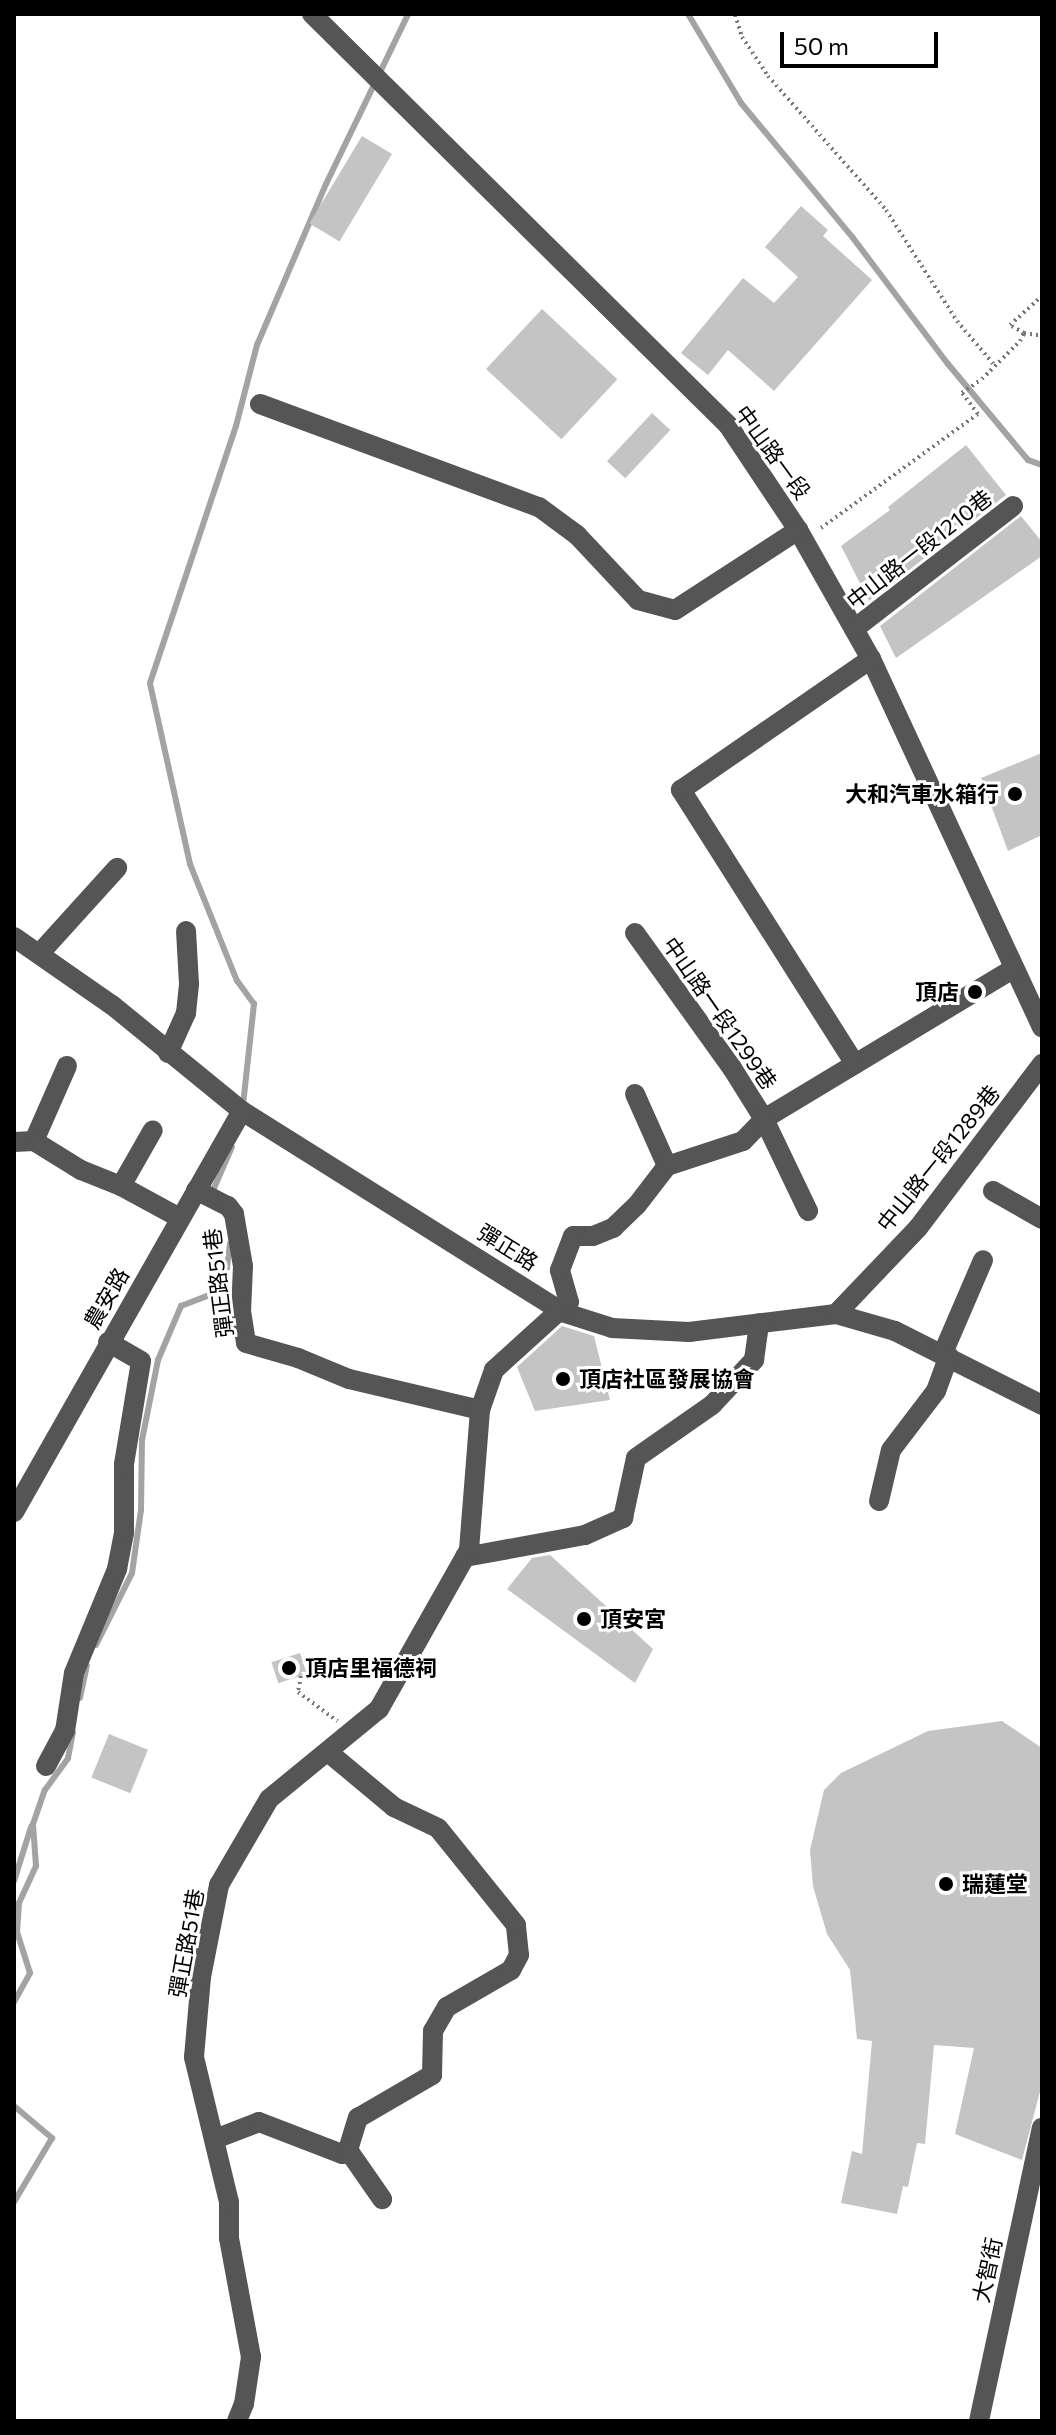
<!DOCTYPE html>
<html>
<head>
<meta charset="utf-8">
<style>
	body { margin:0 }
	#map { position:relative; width:1056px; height:2435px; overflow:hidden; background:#fff; font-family:Commissioner,"Noto Sans TC",sans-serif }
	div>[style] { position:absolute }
	.stream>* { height:6px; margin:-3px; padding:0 3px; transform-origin:3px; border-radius:3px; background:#a3a3a3 }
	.building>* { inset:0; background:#c4c4c4; transform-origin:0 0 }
	.path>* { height:4px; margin-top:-2px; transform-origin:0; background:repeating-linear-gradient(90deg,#777 0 2px,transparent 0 6px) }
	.minor>* { height:20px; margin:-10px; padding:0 10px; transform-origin:10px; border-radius:10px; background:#555 }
	.dots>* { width:22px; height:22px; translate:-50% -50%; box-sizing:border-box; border:4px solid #fff; border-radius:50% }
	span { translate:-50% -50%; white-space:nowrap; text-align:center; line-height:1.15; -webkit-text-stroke:6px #fff; paint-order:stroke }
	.street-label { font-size:22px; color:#000 }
	.poi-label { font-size:22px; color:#000; font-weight:700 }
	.right { translate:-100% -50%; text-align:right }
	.left { translate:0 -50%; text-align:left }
	.frame { position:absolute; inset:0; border:16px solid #000; pointer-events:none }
	.scale { position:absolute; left:780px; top:32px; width:158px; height:36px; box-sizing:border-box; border:4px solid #000; border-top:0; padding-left:10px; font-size:24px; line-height:28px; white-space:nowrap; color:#000; -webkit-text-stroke:6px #fff; paint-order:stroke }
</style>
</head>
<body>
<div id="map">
	<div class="stream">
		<div style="left:688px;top:14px;width:104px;rotate:59.2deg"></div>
		<div style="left:741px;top:103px;width:175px;rotate:50.3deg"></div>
		<div style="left:853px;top:238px;width:158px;rotate:53deg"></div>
		<div style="left:948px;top:364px;width:125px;rotate:50.2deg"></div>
		<div style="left:1028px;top:460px;width:15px;rotate:20deg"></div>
		<div style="left:243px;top:1105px;width:102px;rotate:-83.8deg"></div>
		<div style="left:254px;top:1004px;width:29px;rotate:-126deg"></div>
		<div style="left:237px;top:981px;width:126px;rotate:-111.9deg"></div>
		<div style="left:190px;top:864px;width:185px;rotate:-102.5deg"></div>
		<div style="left:150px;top:683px;width:271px;rotate:-71.5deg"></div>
		<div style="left:236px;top:426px;width:84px;rotate:-75.5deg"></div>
		<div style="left:257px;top:345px;width:175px;rotate:-66.8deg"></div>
		<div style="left:326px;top:184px;width:189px;rotate:-64.2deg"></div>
		<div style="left:211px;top:1195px;width:52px;rotate:-66.4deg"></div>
		<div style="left:96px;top:1645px;width:80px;rotate:-63.4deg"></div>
		<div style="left:132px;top:1573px;width:64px;rotate:-81.9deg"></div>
		<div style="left:141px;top:1510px;width:70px;rotate:-89.2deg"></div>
		<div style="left:142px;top:1440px;width:82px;rotate:-78.7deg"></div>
		<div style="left:158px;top:1360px;width:59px;rotate:-66.9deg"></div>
		<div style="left:181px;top:1306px;width:33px;rotate:-21deg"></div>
		<div style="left:212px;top:1294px;width:16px;rotate:-38deg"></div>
		<div style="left:225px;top:1284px;width:41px;rotate:-83deg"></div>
		<div style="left:80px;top:1698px;width:33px;rotate:-78deg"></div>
		<div style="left:14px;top:1881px;width:57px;rotate:-72.5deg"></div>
		<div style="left:14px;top:2002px;width:33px;rotate:-61deg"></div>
		<div style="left:30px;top:1973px;width:43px;rotate:-107.6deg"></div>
		<div style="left:17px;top:1932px;width:29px;rotate:-86deg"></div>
		<div style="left:19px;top:1903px;width:41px;rotate:-65.3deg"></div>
		<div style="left:36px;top:1866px;width:42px;rotate:-94.1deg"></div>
		<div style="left:33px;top:1824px;width:36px;rotate:-71deg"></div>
		<div style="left:45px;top:1790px;width:39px;rotate:-54deg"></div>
		<div style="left:68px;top:1758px;width:26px;rotate:-79deg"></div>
		<div style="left:14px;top:2106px;width:50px;rotate:40.1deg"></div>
		<div style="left:52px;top:2138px;width:74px;rotate:120.7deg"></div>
	</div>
	<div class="building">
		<div style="left:362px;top:136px;width:35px;height:102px;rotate:31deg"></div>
		<div style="clip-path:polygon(801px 206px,828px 230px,823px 236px,872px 280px,774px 391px,728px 350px,708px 375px,681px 353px,743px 278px,774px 303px,798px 277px,765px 247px)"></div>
		<div style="left:542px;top:309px;width:103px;height:82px;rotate:43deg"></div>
		<div style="left:652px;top:413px;width:25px;height:66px;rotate:43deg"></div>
		<div style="clip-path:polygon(966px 445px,1006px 495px,869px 601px,841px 546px,890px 510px,888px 507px)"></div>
		<div style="clip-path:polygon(1021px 516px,1042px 542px,1042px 556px,896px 658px,880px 626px)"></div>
		<div style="clip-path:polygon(1042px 753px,1042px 835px,1008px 851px,981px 778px)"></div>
		<div style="clip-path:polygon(562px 1326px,594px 1336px,610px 1400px,535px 1411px,517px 1367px)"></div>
		<div style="clip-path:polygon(550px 1555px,653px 1649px,635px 1683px,507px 1589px,532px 1558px)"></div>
		<div style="left:300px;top:1653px;width:22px;height:30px;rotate:72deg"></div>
		<div style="clip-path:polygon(1002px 1721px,1042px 1748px,1042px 2084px,1022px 2160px,955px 2134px,974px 2048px,934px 2045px,925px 2144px,917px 2143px,908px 2187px,903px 2186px,897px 2214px,841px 2203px,852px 2151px,862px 2154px,872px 2041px,857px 2039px,850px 1970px,827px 1934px,813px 1886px,810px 1850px,824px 1790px,841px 1773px,928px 1731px)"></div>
		<div style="left:109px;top:1734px;width:42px;height:47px;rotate:22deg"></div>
	</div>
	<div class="path">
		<div style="left:735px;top:15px;width:23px;rotate:72deg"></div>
		<div style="left:742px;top:37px;width:47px;rotate:56.3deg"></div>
		<div style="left:768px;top:76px;width:179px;rotate:48.6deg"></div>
		<div style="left:886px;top:210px;width:132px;rotate:57.4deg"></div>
		<div style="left:957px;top:321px;width:59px;rotate:49.8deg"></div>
		<div style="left:1024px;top:333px;width:18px;rotate:9deg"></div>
		<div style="left:821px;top:528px;width:194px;rotate:-36deg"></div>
		<div style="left:978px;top:414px;width:26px;rotate:-127deg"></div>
		<div style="left:962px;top:393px;width:24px;rotate:-35deg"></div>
		<div style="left:982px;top:379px;width:54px;rotate:-45deg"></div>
		<div style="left:1020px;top:341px;width:9px;rotate:-63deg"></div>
		<div style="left:1024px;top:333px;width:16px;rotate:-150deg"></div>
		<div style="left:1010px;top:325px;width:43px;rotate:-42.2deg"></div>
		<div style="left:301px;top:1676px;width:16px;rotate:101deg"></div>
		<div style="left:298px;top:1692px;width:49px;rotate:36.6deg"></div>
	</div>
	<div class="minor">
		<div style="left:312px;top:14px;width:585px;rotate:44.65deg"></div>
		<div style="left:728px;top:425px;width:126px;rotate:56.3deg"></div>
		<div style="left:798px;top:530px;width:148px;rotate:60.5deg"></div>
		<div style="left:871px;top:659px;width:406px;rotate:65.1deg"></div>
		<div style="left:260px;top:404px;width:297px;rotate:20.3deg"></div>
		<div style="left:539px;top:507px;width:47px;rotate:36.4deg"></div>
		<div style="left:577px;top:535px;width:89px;rotate:46.8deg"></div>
		<div style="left:638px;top:600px;width:38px;rotate:15deg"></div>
		<div style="left:675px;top:610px;width:147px;rotate:-33deg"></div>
		<div style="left:854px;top:629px;width:201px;rotate:-37.7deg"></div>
		<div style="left:635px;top:933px;width:166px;rotate:54.3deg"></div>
		<div style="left:732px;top:1068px;width:60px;rotate:57.9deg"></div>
		<div style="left:764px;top:1119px;width:291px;rotate:-31.1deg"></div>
		<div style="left:14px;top:937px;width:119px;rotate:34.8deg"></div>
		<div style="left:112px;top:1005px;width:168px;rotate:39.2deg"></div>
		<div style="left:242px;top:1111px;width:378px;rotate:32.1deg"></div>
		<div style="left:562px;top:1312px;width:52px;rotate:17.7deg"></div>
		<div style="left:612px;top:1328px;width:77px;rotate:3deg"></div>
		<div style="left:689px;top:1332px;width:148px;rotate:-7deg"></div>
		<div style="left:836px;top:1314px;width:61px;rotate:16.1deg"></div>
		<div style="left:895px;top:1331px;width:165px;rotate:26.7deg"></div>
		<div style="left:40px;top:953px;width:115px;rotate:-47.8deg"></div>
		<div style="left:168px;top:1053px;width:44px;rotate:-65.8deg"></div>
		<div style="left:186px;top:1013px;width:29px;rotate:-84deg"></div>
		<div style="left:189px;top:984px;width:53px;rotate:-93.2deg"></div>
		<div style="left:855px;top:1064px;width:325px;rotate:-122.4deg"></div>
		<div style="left:681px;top:790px;width:231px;rotate:-34.6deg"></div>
		<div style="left:635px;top:1094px;width:79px;rotate:66deg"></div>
		<div style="left:34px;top:1141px;width:82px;rotate:-66.3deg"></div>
		<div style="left:14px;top:1142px;width:20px;rotate:-3deg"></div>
		<div style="left:34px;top:1141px;width:55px;rotate:31.7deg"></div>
		<div style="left:81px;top:1170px;width:43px;rotate:21.8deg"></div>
		<div style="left:121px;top:1186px;width:67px;rotate:28.5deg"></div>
		<div style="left:121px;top:1186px;width:64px;rotate:-60.3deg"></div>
		<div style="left:196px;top:1190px;width:36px;rotate:27deg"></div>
		<div style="left:228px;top:1206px;width:10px;rotate:53deg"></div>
		<div style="left:234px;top:1214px;width:53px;rotate:80.2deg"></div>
		<div style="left:243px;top:1266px;width:45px;rotate:92.5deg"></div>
		<div style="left:241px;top:1311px;width:32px;rotate:81deg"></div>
		<div style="left:246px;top:1343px;width:54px;rotate:16.1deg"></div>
		<div style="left:298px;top:1358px;width:55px;rotate:22.4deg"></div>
		<div style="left:349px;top:1379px;width:135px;rotate:13.3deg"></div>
		<div style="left:993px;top:1191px;width:56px;rotate:29.7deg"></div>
		<div style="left:836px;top:1314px;width:119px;rotate:-46.4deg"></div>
		<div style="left:918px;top:1228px;width:206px;rotate:-52.9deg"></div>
		<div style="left:943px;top:1353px;width:101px;rotate:-66.7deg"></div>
		<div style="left:879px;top:1501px;width:52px;rotate:-76.8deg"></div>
		<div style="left:891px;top:1450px;width:74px;rotate:-52.7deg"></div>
		<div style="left:936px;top:1391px;width:37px;rotate:-70deg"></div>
		<div style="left:14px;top:1512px;width:461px;rotate:-60.4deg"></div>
		<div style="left:465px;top:1557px;width:122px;rotate:-10.4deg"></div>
		<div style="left:585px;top:1535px;width:42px;rotate:-24.1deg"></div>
		<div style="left:623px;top:1518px;width:61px;rotate:-77.8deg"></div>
		<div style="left:636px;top:1458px;width:93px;rotate:-34.9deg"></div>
		<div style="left:712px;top:1405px;width:62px;rotate:-47deg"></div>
		<div style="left:754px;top:1360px;width:37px;rotate:-82deg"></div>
		<div style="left:46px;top:1766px;width:40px;rotate:-62deg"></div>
		<div style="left:65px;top:1731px;width:59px;rotate:-81.2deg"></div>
		<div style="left:74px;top:1673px;width:113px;rotate:-67.5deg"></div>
		<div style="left:117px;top:1569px;width:37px;rotate:-79deg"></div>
		<div style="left:124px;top:1533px;width:69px;rotate:-90deg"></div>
		<div style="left:124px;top:1464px;width:104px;rotate:-80.6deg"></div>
		<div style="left:141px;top:1361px;width:38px;rotate:-150deg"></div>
		<div style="left:215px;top:2139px;width:47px;rotate:-21.1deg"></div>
		<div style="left:259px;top:2122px;width:89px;rotate:21.1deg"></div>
		<div style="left:342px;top:2154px;width:7px;rotate:-34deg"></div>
		<div style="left:348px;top:2150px;width:34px;rotate:-73deg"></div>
		<div style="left:358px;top:2118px;width:86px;rotate:-30.2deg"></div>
		<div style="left:432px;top:2075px;width:44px;rotate:-88.7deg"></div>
		<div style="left:433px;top:2031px;width:28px;rotate:-60deg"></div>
		<div style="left:447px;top:2007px;width:74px;rotate:-30deg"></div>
		<div style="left:511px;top:1970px;width:17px;rotate:-62deg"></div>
		<div style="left:519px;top:1955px;width:30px;rotate:-96deg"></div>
		<div style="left:516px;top:1925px;width:124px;rotate:-128.8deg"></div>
		<div style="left:438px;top:1828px;width:49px;rotate:-154.5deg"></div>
		<div style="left:394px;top:1807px;width:86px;rotate:-140.2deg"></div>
		<div style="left:348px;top:2150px;width:60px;rotate:55.2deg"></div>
		<div style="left:237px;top:2421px;width:18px;rotate:-68deg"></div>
		<div style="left:244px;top:2404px;width:48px;rotate:-81.5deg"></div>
		<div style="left:251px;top:2357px;width:121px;rotate:-100.5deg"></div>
		<div style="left:229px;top:2238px;width:36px;rotate:-90deg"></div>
		<div style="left:229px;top:2202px;width:149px;rotate:-103.6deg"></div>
		<div style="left:194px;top:2057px;width:80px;rotate:-85deg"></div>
		<div style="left:201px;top:1977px;width:94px;rotate:-78.9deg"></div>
		<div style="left:219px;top:1885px;width:99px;rotate:-59.8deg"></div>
		<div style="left:269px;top:1799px;width:142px;rotate:-39.3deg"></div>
		<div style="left:379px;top:1709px;width:175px;rotate:-60.5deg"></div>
		<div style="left:465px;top:1557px;width:8px;rotate:-60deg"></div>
		<div style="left:469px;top:1550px;width:140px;rotate:-85.5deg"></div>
		<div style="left:480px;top:1410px;width:42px;rotate:-70.7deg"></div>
		<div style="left:494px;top:1370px;width:101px;rotate:-42.2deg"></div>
		<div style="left:569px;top:1302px;width:33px;rotate:-106deg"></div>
		<div style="left:560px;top:1270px;width:36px;rotate:-69deg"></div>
		<div style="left:573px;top:1236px;width:20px"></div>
		<div style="left:593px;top:1236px;width:22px;rotate:-22deg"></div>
		<div style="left:613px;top:1228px;width:33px;rotate:-44deg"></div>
		<div style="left:637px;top:1205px;width:49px;rotate:-52.4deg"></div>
		<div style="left:667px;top:1166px;width:80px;rotate:-18.2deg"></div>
		<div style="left:743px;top:1141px;width:30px;rotate:-46deg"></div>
		<div style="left:764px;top:1119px;width:102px;rotate:64.4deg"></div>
		<div style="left:979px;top:2421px;width:300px;rotate:-77.9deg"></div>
	</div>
	<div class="dots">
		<div style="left:1015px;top:794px;background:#000"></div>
		<div style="left:975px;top:992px;background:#000"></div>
		<div style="left:563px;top:1379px;background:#000"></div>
		<div style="left:584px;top:1619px;background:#000"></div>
		<div style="left:289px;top:1668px;background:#000"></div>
		<div style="left:946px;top:1884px;background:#000"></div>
	</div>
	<div class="street-label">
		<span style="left:773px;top:452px;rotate:54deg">中山路一段</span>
		<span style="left:919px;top:549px;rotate:-38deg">中山路一段1210巷</span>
		<span style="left:720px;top:1013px;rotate:55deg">中山路一段1299巷</span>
		<span style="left:938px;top:1158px;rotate:-51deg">中山路一段1289巷</span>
		<span style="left:508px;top:1247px;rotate:32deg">彈正路</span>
		<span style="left:218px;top:1283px;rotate:-97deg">彈正路51巷</span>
		<span style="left:106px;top:1298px;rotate:-60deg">農安路</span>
		<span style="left:186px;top:1943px;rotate:-80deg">彈正路51巷</span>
		<span style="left:987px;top:2270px;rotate:-78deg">大智街</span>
	</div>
	<div class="poi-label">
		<span class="right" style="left:999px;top:794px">大和汽車水箱行</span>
		<span class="right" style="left:959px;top:992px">頂店</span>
		<span class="left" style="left:579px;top:1379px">頂店社區發展協會</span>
		<span class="left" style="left:600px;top:1619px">頂安宮</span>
		<span class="left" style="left:305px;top:1668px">頂店里福德祠</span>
		<span class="left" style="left:962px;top:1884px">瑞蓮堂</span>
	</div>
	<div class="frame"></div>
	<div class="scale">50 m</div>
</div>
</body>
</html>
